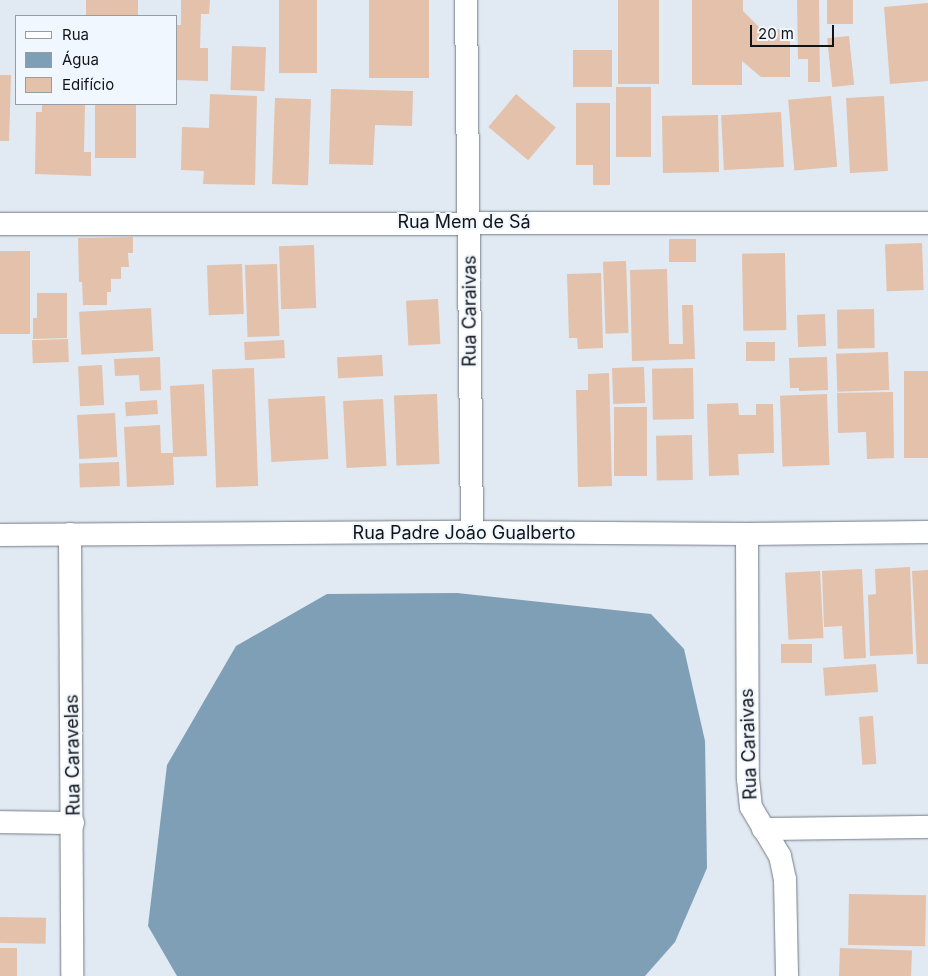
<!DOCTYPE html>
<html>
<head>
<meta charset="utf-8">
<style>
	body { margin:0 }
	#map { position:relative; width:928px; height:976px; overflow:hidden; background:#e1e9f3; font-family:Inter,sans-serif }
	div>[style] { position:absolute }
	.water>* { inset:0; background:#7e9fb5 }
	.building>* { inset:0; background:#e3c1aa; transform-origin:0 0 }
	.roads { filter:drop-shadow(0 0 1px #747c84) drop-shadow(0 0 1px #747c84) }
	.minor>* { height:22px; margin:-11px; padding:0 11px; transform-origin:11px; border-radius:11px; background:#fff }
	span { translate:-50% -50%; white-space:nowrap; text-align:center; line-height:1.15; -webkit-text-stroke:4px #f0f7fe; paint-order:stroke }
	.street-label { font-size:18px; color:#111417 }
	.legend { position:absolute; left:15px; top:15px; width:162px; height:90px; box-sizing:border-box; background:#f0f7fe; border:1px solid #979ca2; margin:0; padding:6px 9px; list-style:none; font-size:15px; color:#111417 }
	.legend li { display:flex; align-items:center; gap:10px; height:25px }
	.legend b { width:25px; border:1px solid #979ca2 }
	.scale { position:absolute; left:750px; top:25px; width:84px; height:22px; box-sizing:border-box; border:2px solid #111417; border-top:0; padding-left:6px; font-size:15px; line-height:18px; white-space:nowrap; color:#111417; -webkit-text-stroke:4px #f0f7fe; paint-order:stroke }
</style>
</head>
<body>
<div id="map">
	<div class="water">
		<div style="clip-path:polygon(457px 593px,651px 614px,684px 649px,705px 741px,707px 868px,675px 942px,645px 976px,177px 976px,148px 926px,167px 765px,236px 646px,327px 594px)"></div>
	</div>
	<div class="building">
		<div style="left:86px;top:0;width:52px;height:16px"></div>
		<div style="clip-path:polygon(181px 0,210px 0,209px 14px,201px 14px,200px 48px,208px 48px,208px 81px,176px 80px,176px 25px,181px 25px)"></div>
		<div style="left:279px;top:0;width:38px;height:73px"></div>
		<div style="left:369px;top:0;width:60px;height:78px"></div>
		<div style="left:618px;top:0;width:41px;height:84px"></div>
		<div style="clip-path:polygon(692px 0,743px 0,743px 11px,761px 29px,790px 29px,790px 77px,761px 77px,742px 61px,742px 85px,692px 85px)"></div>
		<div style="clip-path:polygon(797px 0,819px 0,820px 82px,808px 82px,808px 59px,798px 59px)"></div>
		<div style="left:827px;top:0;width:26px;height:24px"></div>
		<div style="clip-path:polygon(928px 3px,928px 81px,890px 84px,884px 7px)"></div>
		<div style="left:849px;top:36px;width:49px;height:22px;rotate:84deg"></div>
		<div style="left:232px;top:46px;width:34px;height:44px;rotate:2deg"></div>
		<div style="left:573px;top:50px;width:39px;height:37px"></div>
		<div style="clip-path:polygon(0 75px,11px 75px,9px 141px,0 141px)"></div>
		<div style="left:616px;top:87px;width:35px;height:70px"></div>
		<div style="clip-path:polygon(331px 89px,413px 91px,412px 126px,375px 125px,373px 165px,329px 164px)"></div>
		<div style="clip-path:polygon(210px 94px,257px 96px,255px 185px,203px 184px,204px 171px,181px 170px,182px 127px,209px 128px)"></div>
		<div style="left:516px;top:94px;width:52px;height:43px;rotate:40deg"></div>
		<div style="left:831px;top:96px;width:71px;height:43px;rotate:85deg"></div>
		<div style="left:884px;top:96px;width:75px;height:38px;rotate:87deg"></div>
		<div style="left:275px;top:98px;width:36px;height:86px;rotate:2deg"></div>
		<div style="clip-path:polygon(576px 103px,610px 103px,610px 185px,593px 185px,593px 165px,576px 165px)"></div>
		<div style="clip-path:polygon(42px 104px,85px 104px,84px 152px,91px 152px,91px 176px,35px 174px,36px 112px,42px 112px)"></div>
		<div style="left:95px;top:104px;width:41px;height:54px"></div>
		<div style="left:781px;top:112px;width:55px;height:60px;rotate:87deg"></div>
		<div style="left:718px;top:115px;width:57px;height:56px;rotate:89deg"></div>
		<div style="clip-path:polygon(133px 237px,133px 253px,128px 253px,129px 267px,121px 267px,121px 279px,111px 279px,111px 292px,107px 292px,107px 305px,83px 305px,82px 282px,79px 282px,78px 238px)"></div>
		<div style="left:696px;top:239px;width:23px;height:27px;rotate:90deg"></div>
		<div style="left:922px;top:243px;width:47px;height:37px;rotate:88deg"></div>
		<div style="left:314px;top:245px;width:63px;height:35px;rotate:88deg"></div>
		<div style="left:0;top:251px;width:30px;height:83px"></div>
		<div style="left:785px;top:253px;width:77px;height:43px;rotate:89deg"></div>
		<div style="left:626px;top:261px;width:72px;height:23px;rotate:88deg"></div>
		<div style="left:242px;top:264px;width:50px;height:35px;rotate:88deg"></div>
		<div style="left:277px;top:264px;width:72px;height:32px;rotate:88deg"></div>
		<div style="clip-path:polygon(667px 269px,669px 344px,683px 344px,682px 305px,693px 305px,695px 359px,632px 361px,630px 270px)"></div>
		<div style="clip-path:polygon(601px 273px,603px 348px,578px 349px,577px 338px,569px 338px,567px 274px)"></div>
		<div style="clip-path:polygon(37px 293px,67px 293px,67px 338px,33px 339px,33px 318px,37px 318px)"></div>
		<div style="left:438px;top:299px;width:45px;height:32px;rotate:87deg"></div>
		<div style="left:151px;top:308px;width:43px;height:72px;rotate:87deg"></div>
		<div style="left:874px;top:309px;width:39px;height:37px;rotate:89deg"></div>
		<div style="left:825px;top:314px;width:32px;height:28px;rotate:88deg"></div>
		<div style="left:68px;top:339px;width:23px;height:36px;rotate:88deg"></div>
		<div style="left:284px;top:340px;width:18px;height:40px;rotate:87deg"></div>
		<div style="left:775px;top:342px;width:19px;height:29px;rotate:90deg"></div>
		<div style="left:888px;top:352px;width:38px;height:52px;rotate:88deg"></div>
		<div style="left:382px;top:355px;width:21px;height:45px;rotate:87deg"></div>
		<div style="clip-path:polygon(160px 357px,161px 390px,140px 391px,139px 375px,115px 376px,114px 359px)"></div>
		<div style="clip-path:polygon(827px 357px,828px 390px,799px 391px,799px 388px,790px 388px,789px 358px)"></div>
		<div style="left:102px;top:365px;width:40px;height:24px;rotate:87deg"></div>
		<div style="left:644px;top:367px;width:36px;height:32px;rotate:88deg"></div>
		<div style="left:254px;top:368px;width:118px;height:42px;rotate:88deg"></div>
		<div style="left:693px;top:368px;width:51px;height:41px;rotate:89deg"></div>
		<div style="left:928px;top:371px;width:87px;height:24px;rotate:90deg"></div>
		<div style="clip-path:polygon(609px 373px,612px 486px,578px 487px,576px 390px,588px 390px,588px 374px)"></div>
		<div style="clip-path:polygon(204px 384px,207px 456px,173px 457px,174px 485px,127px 487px,124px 427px,160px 425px,161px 453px,173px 453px,170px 386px)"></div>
		<div style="clip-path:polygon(893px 392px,894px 458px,867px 459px,866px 432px,838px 433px,837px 393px)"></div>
		<div style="left:437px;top:394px;width:70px;height:43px;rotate:88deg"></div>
		<div style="left:827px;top:394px;width:71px;height:47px;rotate:88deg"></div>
		<div style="left:325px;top:396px;width:63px;height:57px;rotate:87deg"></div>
		<div style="left:383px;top:399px;width:67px;height:40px;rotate:87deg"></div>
		<div style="left:157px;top:400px;width:14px;height:32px;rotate:86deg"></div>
		<div style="clip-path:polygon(738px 403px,739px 415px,756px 415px,756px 404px,773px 404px,774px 453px,738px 454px,739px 475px,709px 476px,707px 404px)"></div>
		<div style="left:614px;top:407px;width:33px;height:69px"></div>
		<div style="left:115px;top:413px;width:44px;height:38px;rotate:87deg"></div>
		<div style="left:692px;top:435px;width:45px;height:36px;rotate:89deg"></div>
		<div style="left:119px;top:462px;width:24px;height:40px;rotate:88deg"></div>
		<div style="clip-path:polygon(910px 567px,913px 654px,870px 656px,868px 595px,876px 594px,875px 569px)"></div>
		<div style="clip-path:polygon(862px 569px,866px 658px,844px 659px,842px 626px,824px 627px,822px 571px)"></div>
		<div style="clip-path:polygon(928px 570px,928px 664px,917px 664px,912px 571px)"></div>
		<div style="left:820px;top:571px;width:67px;height:35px;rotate:87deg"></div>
		<div style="left:812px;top:644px;width:19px;height:31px;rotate:90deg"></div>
		<div style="left:876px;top:664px;width:28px;height:53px;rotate:86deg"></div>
		<div style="left:873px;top:716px;width:48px;height:14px;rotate:86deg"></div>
		<div style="left:849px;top:894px;width:77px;height:51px;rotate:1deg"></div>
		<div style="left:0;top:917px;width:46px;height:26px;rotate:1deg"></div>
		<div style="left:0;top:948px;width:17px;height:28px"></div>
		<div style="left:840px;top:948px;width:72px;height:28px;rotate:2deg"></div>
	</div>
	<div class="roads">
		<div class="minor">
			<div style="left:466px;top:0;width:532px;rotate:89.35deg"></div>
			<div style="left:0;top:224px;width:928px;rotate:-0.06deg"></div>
			<div style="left:70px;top:534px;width:442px;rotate:89.7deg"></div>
			<div style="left:747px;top:534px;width:245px;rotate:89.8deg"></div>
			<div style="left:748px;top:779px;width:28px;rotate:84deg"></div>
			<div style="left:751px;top:807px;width:57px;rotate:59.4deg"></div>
			<div style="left:780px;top:856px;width:24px;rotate:78deg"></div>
			<div style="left:785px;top:879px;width:97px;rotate:88.8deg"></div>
			<div style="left:0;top:535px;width:472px;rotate:-0.4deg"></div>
			<div style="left:472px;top:532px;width:275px;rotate:0.4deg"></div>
			<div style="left:747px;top:534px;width:181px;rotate:-0.6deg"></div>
			<div style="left:0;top:822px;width:73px;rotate:0.8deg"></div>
			<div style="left:763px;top:829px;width:165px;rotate:-0.7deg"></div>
		</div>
	</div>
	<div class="street-label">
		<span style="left:464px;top:222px">Rua Mem de Sá</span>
		<span style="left:470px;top:311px;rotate:-90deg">Rua Caraivas</span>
		<span style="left:464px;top:533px">Rua Padre João Gualberto</span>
		<span style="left:749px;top:744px;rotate:-92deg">Rua Caraivas</span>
		<span style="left:73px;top:755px;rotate:-91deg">Rua Caravelas</span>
	</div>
	<ul class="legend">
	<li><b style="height:6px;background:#fff"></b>Rua</li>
	<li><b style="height:14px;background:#7e9fb5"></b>Água</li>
	<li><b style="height:14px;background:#e3c1aa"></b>Edifício</li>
	</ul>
	<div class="scale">20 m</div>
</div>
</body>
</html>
